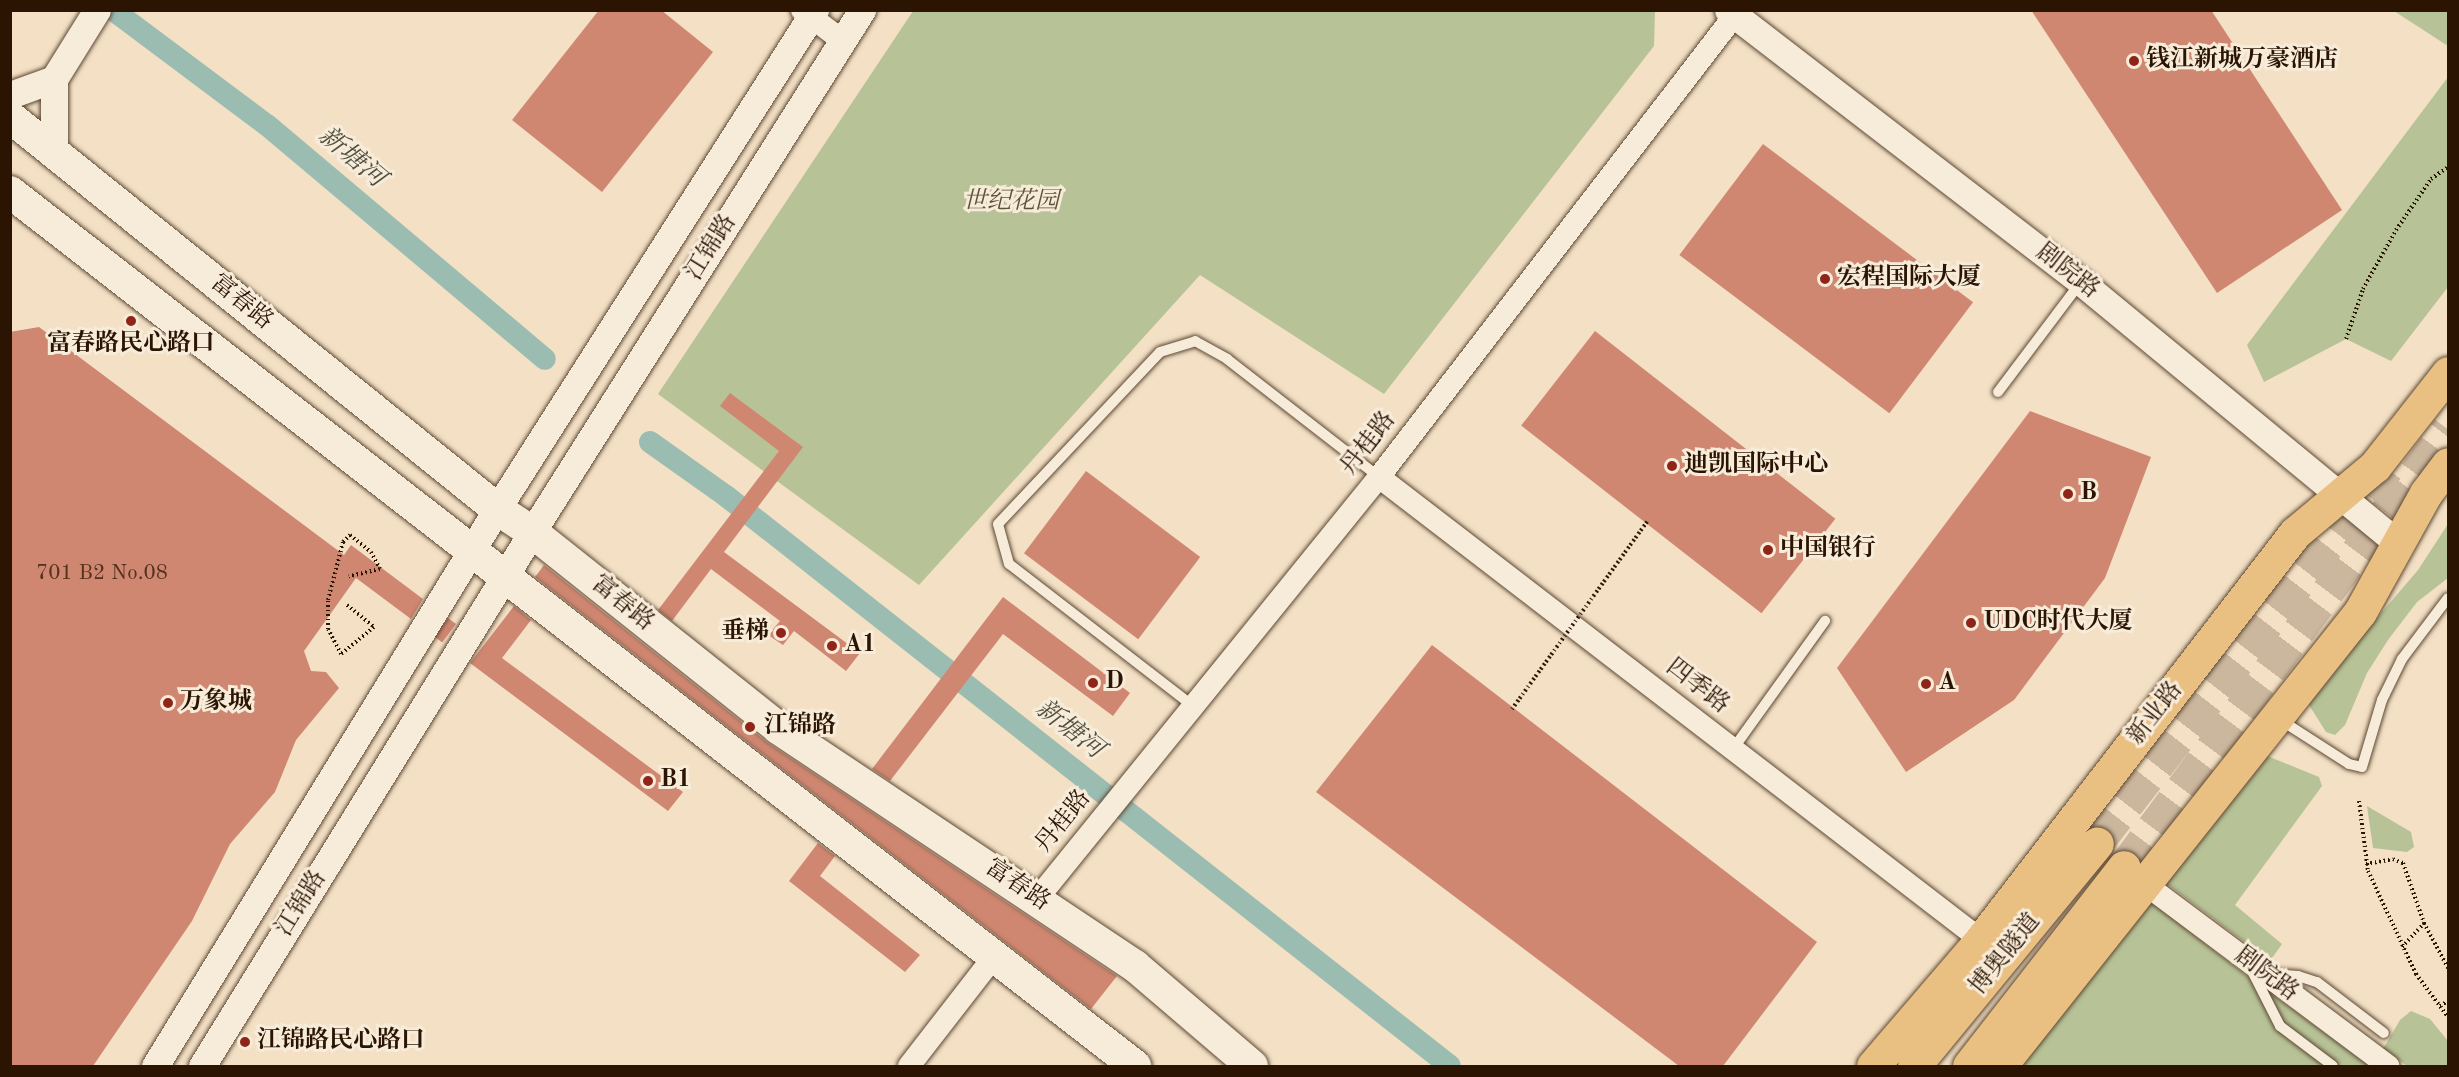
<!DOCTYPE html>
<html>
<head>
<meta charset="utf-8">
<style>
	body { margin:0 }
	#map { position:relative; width:2459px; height:1077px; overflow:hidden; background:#f3e0c5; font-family:"Old Standard TT","Noto Serif SC",serif }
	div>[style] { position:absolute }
	.green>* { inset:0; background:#b7c397 }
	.canal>* { height:22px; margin:-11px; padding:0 11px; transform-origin:11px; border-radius:11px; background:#9bbdb1 }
	.building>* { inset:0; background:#d08772; transform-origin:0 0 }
	.primary-tunnel>* { height:33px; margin-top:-16.5px; transform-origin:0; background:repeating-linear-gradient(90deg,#cbb79e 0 33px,transparent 0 49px) }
	.path>* { height:4px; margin-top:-2px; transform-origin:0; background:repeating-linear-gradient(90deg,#2b1502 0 1.5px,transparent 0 4.5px) }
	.roads { filter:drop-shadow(0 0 2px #5d4833) drop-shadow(0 0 2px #5d4833) }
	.service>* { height:10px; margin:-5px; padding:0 5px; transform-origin:5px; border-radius:5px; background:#f7ebd9 }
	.minor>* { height:22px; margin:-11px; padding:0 11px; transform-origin:11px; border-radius:11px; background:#f7ebd9 }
	.tertiary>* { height:27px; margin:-13.5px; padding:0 13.5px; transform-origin:13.5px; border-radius:13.5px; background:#f7ebd9 }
	.secondary>* { height:32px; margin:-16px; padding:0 16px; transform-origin:16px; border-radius:16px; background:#f7ebd9 }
	.primary>* { height:33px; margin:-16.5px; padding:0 16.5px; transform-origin:16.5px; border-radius:16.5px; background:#eac082 }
	.path-bridge>* { height:4px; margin-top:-2px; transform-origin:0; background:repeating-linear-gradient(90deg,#2b1502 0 1.5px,transparent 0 4.5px) }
	.dots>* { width:16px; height:16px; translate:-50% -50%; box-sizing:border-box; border:3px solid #f7ebd9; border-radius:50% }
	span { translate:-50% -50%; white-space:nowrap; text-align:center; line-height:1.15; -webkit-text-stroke:6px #f7ebd9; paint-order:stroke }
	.number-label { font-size:21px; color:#54321e }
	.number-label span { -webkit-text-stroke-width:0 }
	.poi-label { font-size:24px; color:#2b1502; font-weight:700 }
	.left { translate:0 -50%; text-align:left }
	.right { translate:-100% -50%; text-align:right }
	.park-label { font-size:24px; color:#5c5236; font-style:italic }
	.street-label { font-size:24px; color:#2b1502 }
	.water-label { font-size:26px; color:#52503f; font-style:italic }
	.frame { position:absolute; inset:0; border:12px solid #2b1502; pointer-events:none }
</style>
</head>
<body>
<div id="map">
	<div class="green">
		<div style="clip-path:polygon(913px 11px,1655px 11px,1654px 46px,1384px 394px,1200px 275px,919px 585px,658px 394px)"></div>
		<div style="clip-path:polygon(2394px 11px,2448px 11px,2448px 46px)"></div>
		<div style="clip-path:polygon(2448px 77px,2448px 287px,2391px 361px,2346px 339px,2264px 382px,2247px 345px)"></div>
		<div style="clip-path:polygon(2448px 524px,2448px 578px,2417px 602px,2388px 640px,2367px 673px,2345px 725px,2335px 735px,2326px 732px,2309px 705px,2319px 686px,2418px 570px)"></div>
		<div style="clip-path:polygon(2255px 751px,2319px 777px,2322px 786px,2235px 905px,2282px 944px,2270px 961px,2162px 880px)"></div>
		<div style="clip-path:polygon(2367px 806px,2411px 832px,2414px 847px,2407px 852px,2373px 848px)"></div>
		<div style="clip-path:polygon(2149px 900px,2247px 976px,2370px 1066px,2017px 1066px)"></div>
		<div style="clip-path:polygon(2411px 1011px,2430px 1019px,2448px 1041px,2448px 1066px,2407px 1066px,2383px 1049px,2400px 1020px)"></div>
	</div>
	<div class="canal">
		<div style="left:113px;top:10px;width:192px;rotate:36.8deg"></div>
		<div style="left:267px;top:125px;width:363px;rotate:40.1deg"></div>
		<div style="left:650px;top:442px;width:93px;rotate:35.4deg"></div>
		<div style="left:726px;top:496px;width:921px;rotate:38.21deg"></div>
	</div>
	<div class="building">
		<div style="clip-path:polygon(599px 10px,661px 10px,713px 52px,602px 192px,512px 120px)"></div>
		<div style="clip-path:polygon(2031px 10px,2211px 10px,2342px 210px,2217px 293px)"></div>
		<div style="left:1763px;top:144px;width:263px;height:139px;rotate:37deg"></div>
		<div style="clip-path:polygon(39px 327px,344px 555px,351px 545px,423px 599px,411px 619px,356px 578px,304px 651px,311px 671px,326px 672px,339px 688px,296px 740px,275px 792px,230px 844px,192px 921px,93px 1066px,10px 1066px,10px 332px)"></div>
		<div style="left:1595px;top:331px;width:305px;height:120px;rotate:38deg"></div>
		<div style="clip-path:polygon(730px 393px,803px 447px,724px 552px,860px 653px,846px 671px,794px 631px,783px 645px,768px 635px,780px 621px,711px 569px,672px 621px,658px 610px,779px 451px,720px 406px)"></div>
		<div style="clip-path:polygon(2030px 411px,2151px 457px,2105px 578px,2014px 700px,1906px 772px,1837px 668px)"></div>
		<div style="left:1086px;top:471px;width:143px;height:103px;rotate:37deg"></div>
		<div style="clip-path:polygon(544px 565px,768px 743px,1117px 976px,1091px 1009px,535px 577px)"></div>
		<div style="clip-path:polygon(1003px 597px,1130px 693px,1113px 716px,1003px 634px,890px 781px,872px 769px)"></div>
		<div style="clip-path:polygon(514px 606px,531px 620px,502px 658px,683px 792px,668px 811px,470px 663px)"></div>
		<div style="left:448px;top:618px;width:10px;height:23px;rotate:37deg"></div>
		<div style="clip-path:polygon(1432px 645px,1817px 942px,1723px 1066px,1679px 1066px,1316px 792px)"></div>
		<div style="clip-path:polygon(818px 843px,835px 856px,820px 876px,920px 955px,905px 972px,789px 881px)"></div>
	</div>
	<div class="primary-tunnel">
		<div style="left:2097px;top:843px;width:488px;rotate:-52.2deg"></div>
		<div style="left:2124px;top:867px;width:545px;rotate:-53.51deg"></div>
	</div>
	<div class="path">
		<div style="left:2346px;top:339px;width:53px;rotate:-71.2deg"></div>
		<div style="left:2363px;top:289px;width:68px;rotate:-60.8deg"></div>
		<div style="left:2396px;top:230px;width:62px;rotate:-55.5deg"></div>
		<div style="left:2431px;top:179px;width:21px;rotate:-35deg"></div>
		<div style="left:347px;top:605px;width:35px;rotate:39deg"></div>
		<div style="left:374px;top:627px;width:43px;rotate:140.7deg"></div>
		<div style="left:341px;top:654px;width:28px;rotate:-117deg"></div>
		<div style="left:328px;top:629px;width:29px;rotate:-90deg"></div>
		<div style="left:328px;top:600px;width:60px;rotate:-75.5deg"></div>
		<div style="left:343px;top:542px;width:10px;rotate:-45deg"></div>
		<div style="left:350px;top:535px;width:27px;rotate:39deg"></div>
		<div style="left:371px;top:552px;width:19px;rotate:62deg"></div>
		<div style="left:380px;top:569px;width:32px;rotate:167deg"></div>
		<div style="left:2359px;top:801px;width:71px;rotate:82.7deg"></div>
		<div style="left:2368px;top:871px;width:114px;rotate:65deg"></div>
		<div style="left:2416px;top:974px;width:54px;rotate:53.3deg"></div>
		<div style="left:2366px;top:864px;width:27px;rotate:-10deg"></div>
		<div style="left:2393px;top:859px;width:11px;rotate:22deg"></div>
		<div style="left:2403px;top:863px;width:64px;rotate:70.7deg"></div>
		<div style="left:2424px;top:923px;width:51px;rotate:61.9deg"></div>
		<div style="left:2402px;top:947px;width:33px;rotate:-47deg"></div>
		<div style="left:2440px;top:1006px;width:9px;rotate:-32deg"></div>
	</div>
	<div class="roads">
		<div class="service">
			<div style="left:1998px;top:392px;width:138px;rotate:-53deg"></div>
			<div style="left:1193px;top:706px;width:232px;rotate:-142.3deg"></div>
			<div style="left:1009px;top:564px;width:41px;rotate:-105.4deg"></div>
			<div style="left:998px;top:524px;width:236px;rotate:-46.7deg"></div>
			<div style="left:1160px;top:352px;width:37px;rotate:-17deg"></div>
			<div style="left:1195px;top:341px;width:37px;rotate:29deg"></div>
			<div style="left:1227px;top:359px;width:192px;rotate:37.8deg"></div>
			<div style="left:2279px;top:719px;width:83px;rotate:32.7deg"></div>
			<div style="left:2349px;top:764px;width:13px;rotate:13deg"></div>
			<div style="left:2362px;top:767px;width:70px;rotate:-73.4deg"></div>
			<div style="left:2382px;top:700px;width:46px;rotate:-64deg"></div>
			<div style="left:2402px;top:659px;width:76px;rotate:-53deg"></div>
			<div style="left:1733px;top:749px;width:158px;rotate:-54.3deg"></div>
			<div style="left:2252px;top:971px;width:62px;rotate:63deg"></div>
			<div style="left:2280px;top:1026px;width:66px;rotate:37deg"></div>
			<div style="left:2271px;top:974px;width:27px;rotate:4deg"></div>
			<div style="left:2298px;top:976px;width:20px;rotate:18deg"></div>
			<div style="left:2317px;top:982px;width:84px;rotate:37.3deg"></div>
		</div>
		<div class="minor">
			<div style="left:802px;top:10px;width:51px;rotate:37.1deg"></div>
			<div style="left:1379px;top:477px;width:759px;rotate:37.56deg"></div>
			<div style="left:2145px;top:884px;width:304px;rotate:36.8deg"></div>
			<div style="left:1037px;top:899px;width:543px;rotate:-50.98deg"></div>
			<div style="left:1379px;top:477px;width:582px;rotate:-52.4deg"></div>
			<div style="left:909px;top:1066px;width:140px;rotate:-52.2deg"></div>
		</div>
		<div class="tertiary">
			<div style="left:1728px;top:10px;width:446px;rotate:37.6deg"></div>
			<div style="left:2081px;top:282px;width:411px;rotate:39.5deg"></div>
			<div style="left:10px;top:95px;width:47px;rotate:-20deg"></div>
			<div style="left:54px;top:151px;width:72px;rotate:-90deg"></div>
			<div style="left:54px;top:79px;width:81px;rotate:-58.1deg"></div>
			<div style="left:155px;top:1066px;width:654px;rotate:-58.45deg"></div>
			<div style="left:497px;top:509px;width:592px;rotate:-57.49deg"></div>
			<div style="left:202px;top:1066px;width:628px;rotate:-58.28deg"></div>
			<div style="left:532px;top:532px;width:618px;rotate:-57.7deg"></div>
		</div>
		<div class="secondary">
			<div style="left:10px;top:117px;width:625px;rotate:38.83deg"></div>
			<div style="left:497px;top:509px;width:42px;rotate:33.3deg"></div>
			<div style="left:532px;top:532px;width:315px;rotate:38.5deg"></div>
			<div style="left:778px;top:728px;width:429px;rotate:33.7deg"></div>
			<div style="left:1135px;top:966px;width:154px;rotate:40.5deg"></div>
			<div style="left:10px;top:192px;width:1425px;rotate:37.84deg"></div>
		</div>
		<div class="primary">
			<div style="left:1873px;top:1066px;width:166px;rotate:-49.4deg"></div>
			<div style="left:1981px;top:940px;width:514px;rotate:-52.35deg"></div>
			<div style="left:2295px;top:533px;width:104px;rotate:-39.9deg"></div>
			<div style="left:2375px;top:466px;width:118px;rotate:-51.9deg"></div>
			<div style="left:1914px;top:1066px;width:288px;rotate:-50.6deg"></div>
			<div style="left:1969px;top:1066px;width:252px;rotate:-52.1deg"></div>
			<div style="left:2000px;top:1066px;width:579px;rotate:-51.59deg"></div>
			<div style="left:2360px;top:612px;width:136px;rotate:-61deg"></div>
			<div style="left:2426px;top:493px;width:36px;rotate:-53deg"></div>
		</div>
	</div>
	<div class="path-bridge">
		<div style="left:1512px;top:709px;width:231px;rotate:-54.2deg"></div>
	</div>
	<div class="dots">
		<div style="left:2134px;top:61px;background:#8f2418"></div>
		<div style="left:1825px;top:279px;background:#8f2418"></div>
		<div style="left:131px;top:321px;background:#8f2418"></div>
		<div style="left:1672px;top:466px;background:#8f2418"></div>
		<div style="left:2068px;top:494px;background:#8f2418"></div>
		<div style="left:1768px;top:550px;background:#8f2418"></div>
		<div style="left:1971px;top:623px;background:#8f2418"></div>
		<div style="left:781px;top:633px;background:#8f2418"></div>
		<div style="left:832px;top:646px;background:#8f2418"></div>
		<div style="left:1093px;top:683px;background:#8f2418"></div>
		<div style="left:1926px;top:684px;background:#8f2418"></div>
		<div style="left:168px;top:703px;background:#8f2418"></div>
		<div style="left:750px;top:727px;background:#8f2418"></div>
		<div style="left:648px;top:781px;background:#8f2418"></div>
		<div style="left:245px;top:1042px;background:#8f2418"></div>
	</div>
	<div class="number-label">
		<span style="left:102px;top:574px">701 B2 No.08</span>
	</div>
	<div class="poi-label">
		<span class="left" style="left:2146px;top:61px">钱江新城万豪酒店</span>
		<span class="left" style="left:1837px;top:279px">宏程国际大厦</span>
		<span style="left:131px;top:345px">富春路民心路口</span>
		<span class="left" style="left:1684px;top:466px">迪凯国际中心</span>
		<span class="left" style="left:2080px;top:494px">B</span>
		<span class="left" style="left:1780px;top:550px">中国银行</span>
		<span class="left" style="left:1983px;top:623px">UDC时代大厦</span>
		<span class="right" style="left:769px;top:633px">垂梯</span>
		<span class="left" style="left:844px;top:646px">A1</span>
		<span class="left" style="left:1105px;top:683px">D</span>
		<span class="left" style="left:1938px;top:684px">A</span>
		<span class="left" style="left:180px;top:703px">万象城</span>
		<span class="left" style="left:764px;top:727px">江锦路</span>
		<span class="left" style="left:660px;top:781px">B1</span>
		<span class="left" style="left:257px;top:1042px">江锦路民心路口</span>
	</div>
	<div class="park-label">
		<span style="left:1011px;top:203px">世纪花园</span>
	</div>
	<div class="street-label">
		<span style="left:712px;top:248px;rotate:-58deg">江锦路</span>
		<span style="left:2067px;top:272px;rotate:38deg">剧院路</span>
		<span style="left:241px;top:303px;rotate:39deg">富春路</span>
		<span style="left:1369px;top:444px;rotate:-52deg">丹桂路</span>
		<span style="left:622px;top:604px;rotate:39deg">富春路</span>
		<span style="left:1697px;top:687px;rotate:38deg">四季路</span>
		<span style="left:2156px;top:714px;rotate:-52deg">新业路</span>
		<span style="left:1064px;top:822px;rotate:-51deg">丹桂路</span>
		<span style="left:1017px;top:886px;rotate:34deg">富春路</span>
		<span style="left:302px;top:904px;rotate:-58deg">江锦路</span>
		<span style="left:2006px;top:955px;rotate:-51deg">博奥隧道</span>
		<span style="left:2266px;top:975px;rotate:37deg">剧院路</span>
	</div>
	<div class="water-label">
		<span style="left:351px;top:158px;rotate:40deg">新塘河</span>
		<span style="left:1069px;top:730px;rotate:38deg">新塘河</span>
	</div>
	<div class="frame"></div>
</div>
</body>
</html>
